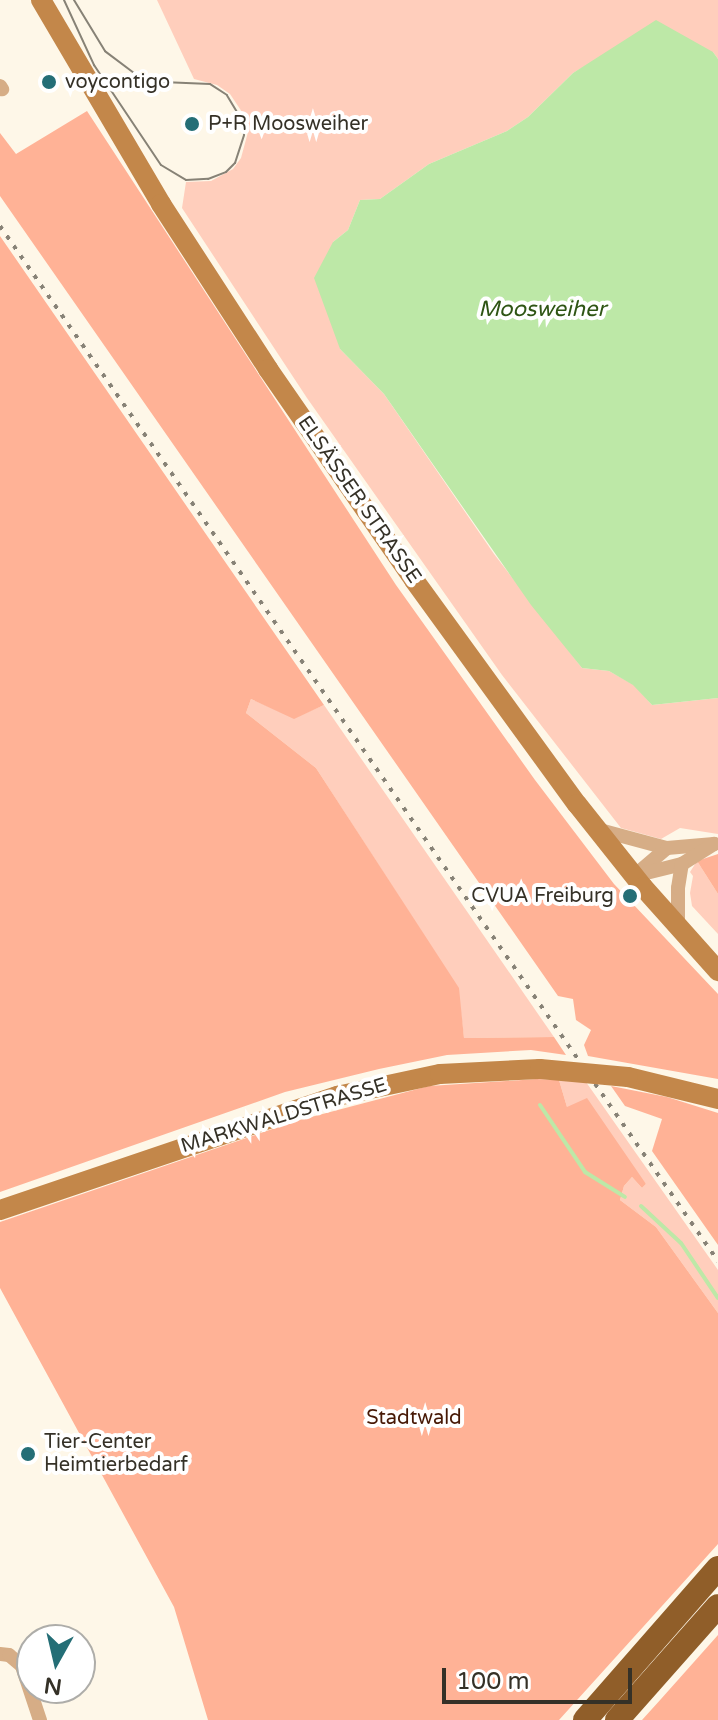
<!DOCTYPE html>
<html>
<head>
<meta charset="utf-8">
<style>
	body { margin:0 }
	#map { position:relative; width:718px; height:1720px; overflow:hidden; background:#fef7e8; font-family:"Varela Round",sans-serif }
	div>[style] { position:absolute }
	.green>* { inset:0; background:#ffcebc }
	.forest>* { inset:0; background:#ffb296 }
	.water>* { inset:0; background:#bde8a7 }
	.stream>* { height:4px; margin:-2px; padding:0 2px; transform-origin:2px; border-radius:2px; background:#bde8a7 }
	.street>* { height:14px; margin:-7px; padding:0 7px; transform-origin:7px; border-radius:7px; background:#d6ad86 }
	.secondary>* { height:20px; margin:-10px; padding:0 10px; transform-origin:10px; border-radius:10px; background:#c3874a }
	.highway>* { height:24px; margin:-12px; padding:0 12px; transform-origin:12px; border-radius:12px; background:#905e29 }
	.tram>* { height:2px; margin:-1px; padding:0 1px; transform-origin:1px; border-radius:1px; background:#878276 }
	.rail>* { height:4px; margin-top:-2px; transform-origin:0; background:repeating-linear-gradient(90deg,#878276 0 4px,transparent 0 12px) }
	.secondary-bridge>* { height:20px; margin:-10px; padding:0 10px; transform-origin:10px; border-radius:10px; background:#c3874a }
	.dots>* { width:22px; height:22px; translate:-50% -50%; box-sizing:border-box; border:4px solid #fff; border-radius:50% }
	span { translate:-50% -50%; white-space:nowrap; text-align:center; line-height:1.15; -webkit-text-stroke:8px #fff; paint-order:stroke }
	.poi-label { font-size:20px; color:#353127 }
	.left { translate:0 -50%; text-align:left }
	.right { translate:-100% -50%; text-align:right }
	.street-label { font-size:20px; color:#353127 }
	.park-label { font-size:20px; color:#471906 }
	.water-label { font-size:22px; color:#2f5515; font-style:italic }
	.north { position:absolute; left:16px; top:1624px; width:80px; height:80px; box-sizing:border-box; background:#fff; border:2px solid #aeada9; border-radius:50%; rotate:188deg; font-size:22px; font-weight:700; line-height:32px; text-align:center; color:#353127 }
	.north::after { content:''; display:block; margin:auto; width:28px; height:36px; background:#246e76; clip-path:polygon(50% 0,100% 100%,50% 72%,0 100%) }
	.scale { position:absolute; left:442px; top:1668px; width:190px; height:36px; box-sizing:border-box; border:4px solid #353127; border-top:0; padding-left:10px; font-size:24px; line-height:28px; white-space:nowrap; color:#353127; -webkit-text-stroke:6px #fff; paint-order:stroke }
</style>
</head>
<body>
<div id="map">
	<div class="green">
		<div style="clip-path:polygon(157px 0,718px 0,718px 59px,713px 52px,611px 51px,573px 73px,528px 117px,507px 131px,429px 164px,380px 199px,360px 200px,348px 230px,333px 242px,340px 349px,384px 394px,494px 554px,582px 668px,609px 671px,634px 685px,652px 705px,718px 698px,718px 834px,680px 828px,661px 839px,621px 828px,502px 675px,307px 398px,182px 208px,186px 182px,211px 181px,233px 169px,241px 158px,248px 132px,244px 115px,230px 94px,217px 85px,194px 79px)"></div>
		<div style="clip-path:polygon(251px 699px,294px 718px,324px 705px,554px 1037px,464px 1038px,458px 988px,316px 768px,246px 713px)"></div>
		<div style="clip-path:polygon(697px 861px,718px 894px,718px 934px,692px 906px,690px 893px,693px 876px,690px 872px)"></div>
		<div style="clip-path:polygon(559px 1080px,586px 1082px,718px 1270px,718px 1313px,656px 1227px,620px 1200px,624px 1186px,632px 1177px,642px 1188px,646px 1184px,567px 1107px)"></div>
	</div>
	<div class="forest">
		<div style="clip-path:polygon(87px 111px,396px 585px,535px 780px,614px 884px,718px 994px,718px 1079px,588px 1056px,584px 1045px,591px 1030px,576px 1020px,573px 999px,558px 996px,0 196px,0 133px,16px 154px)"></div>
		<div style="clip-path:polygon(0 236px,324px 705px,294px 719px,251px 699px,246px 713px,316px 768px,459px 988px,464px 1038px,554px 1037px,566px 1055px,531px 1050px,447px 1055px,379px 1069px,285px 1092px,0 1192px)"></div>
		<div style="clip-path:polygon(718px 854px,718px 894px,697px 861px)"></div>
		<div style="clip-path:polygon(537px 1079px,559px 1080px,567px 1107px,587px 1098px,646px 1184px,642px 1188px,632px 1177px,624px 1186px,620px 1200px,656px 1227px,718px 1313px,718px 1544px,559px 1720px,208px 1720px,174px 1607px,0 1288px,0 1222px,296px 1121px,429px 1086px)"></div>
		<div style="clip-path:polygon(611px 1086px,667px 1097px,718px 1113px,718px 1245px,652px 1151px,662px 1119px,625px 1106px)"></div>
		<div style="clip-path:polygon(718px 1635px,718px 1720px,642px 1720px,661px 1699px)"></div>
	</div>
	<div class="water">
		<div style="clip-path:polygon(656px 20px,713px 52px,718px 59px,718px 698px,652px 705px,633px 685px,609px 671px,582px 668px,531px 605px,384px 394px,340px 349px,314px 278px,333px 242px,348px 230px,360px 200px,380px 199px,429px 164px,507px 131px,528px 117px,573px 73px)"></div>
	</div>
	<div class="stream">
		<div style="left:540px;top:1105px;width:81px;rotate:56.1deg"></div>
		<div style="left:585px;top:1172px;width:47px;rotate:32deg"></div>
		<div style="left:641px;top:1206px;width:54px;rotate:42.8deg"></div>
		<div style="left:681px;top:1243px;width:66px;rotate:56.1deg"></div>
	</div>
	<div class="street">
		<div style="left:0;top:86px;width:4px;rotate:56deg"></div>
		<div style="left:596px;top:829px;width:73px;rotate:15deg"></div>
		<div style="left:634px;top:876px;width:43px;rotate:-40.3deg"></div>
		<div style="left:667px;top:848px;width:47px;rotate:-4.9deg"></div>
		<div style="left:634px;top:876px;width:49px;rotate:-14deg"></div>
		<div style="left:682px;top:864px;width:38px;rotate:-32deg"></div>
		<div style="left:678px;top:927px;width:39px;rotate:-90deg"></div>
		<div style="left:678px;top:888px;width:24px;rotate:-81deg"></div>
		<div style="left:0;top:1654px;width:9px;rotate:6deg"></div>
		<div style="left:9px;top:1655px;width:17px;rotate:40deg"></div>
		<div style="left:22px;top:1666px;width:57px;rotate:71.6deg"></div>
	</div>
	<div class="secondary">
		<div style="left:41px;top:0;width:237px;rotate:59.5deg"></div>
		<div style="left:161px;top:204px;width:197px;rotate:57deg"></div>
		<div style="left:268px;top:369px;width:257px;rotate:55.3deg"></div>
		<div style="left:414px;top:580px;width:277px;rotate:54deg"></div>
		<div style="left:577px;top:804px;width:106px;rotate:51.5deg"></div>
		<div style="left:643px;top:887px;width:113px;rotate:48.2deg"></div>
		<div style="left:628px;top:1077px;width:93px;rotate:13.7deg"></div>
		<div style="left:0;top:1210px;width:356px;rotate:-18.7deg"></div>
		<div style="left:337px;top:1096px;width:105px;rotate:-12.1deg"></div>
		<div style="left:440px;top:1074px;width:100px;rotate:-2.9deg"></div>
	</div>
	<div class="highway">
		<div style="left:585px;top:1720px;width:202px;rotate:-48.8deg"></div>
		<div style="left:617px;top:1720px;width:152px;rotate:-48.5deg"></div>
	</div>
	<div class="tram">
		<div style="left:64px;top:0;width:72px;rotate:65.2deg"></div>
		<div style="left:94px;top:65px;width:120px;rotate:56.2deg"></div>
		<div style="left:161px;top:165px;width:29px;rotate:31deg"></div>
		<div style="left:186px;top:180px;width:22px;rotate:-3deg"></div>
		<div style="left:208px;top:179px;width:19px;rotate:-21deg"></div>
		<div style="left:226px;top:172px;width:13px;rotate:-45deg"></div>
		<div style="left:235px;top:163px;width:29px;rotate:-72deg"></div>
		<div style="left:244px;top:135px;width:13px;rotate:-94deg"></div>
		<div style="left:243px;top:122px;width:31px;rotate:-121deg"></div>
		<div style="left:227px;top:95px;width:20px;rotate:-147deg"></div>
		<div style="left:210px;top:84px;width:48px;rotate:-177.6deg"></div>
		<div style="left:162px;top:82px;width:29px;rotate:-162deg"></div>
		<div style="left:134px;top:73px;width:36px;rotate:-143deg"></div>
		<div style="left:105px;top:51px;width:60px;rotate:-121.3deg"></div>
	</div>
	<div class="rail">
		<div style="left:0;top:226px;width:1260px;rotate:55.25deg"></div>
	</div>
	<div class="secondary-bridge">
		<div style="left:540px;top:1069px;width:88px;rotate:5.2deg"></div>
	</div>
	<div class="dots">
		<div style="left:49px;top:82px;background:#246e76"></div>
		<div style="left:192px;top:124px;background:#246e76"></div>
		<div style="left:630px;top:896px;background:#246e76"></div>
		<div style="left:28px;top:1454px;background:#246e76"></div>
	</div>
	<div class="poi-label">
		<span class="left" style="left:65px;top:82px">voycontigo</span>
		<span class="left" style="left:208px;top:124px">P+R Moosweiher</span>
		<span class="right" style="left:614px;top:896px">CVUA Freiburg</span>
		<span class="left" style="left:44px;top:1454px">Tier-Center<br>Heimtierbedarf</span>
	</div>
	<div class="street-label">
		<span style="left:359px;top:500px;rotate:55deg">ELSÄSSER STRASSE</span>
		<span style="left:284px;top:1116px;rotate:-17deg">MARKWALDSTRASSE</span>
	</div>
	<div class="park-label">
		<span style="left:414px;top:1418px">Stadtwald</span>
	</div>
	<div class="water-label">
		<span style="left:542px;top:310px">Moosweiher</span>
	</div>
	<div class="north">N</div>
	<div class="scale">100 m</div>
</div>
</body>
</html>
